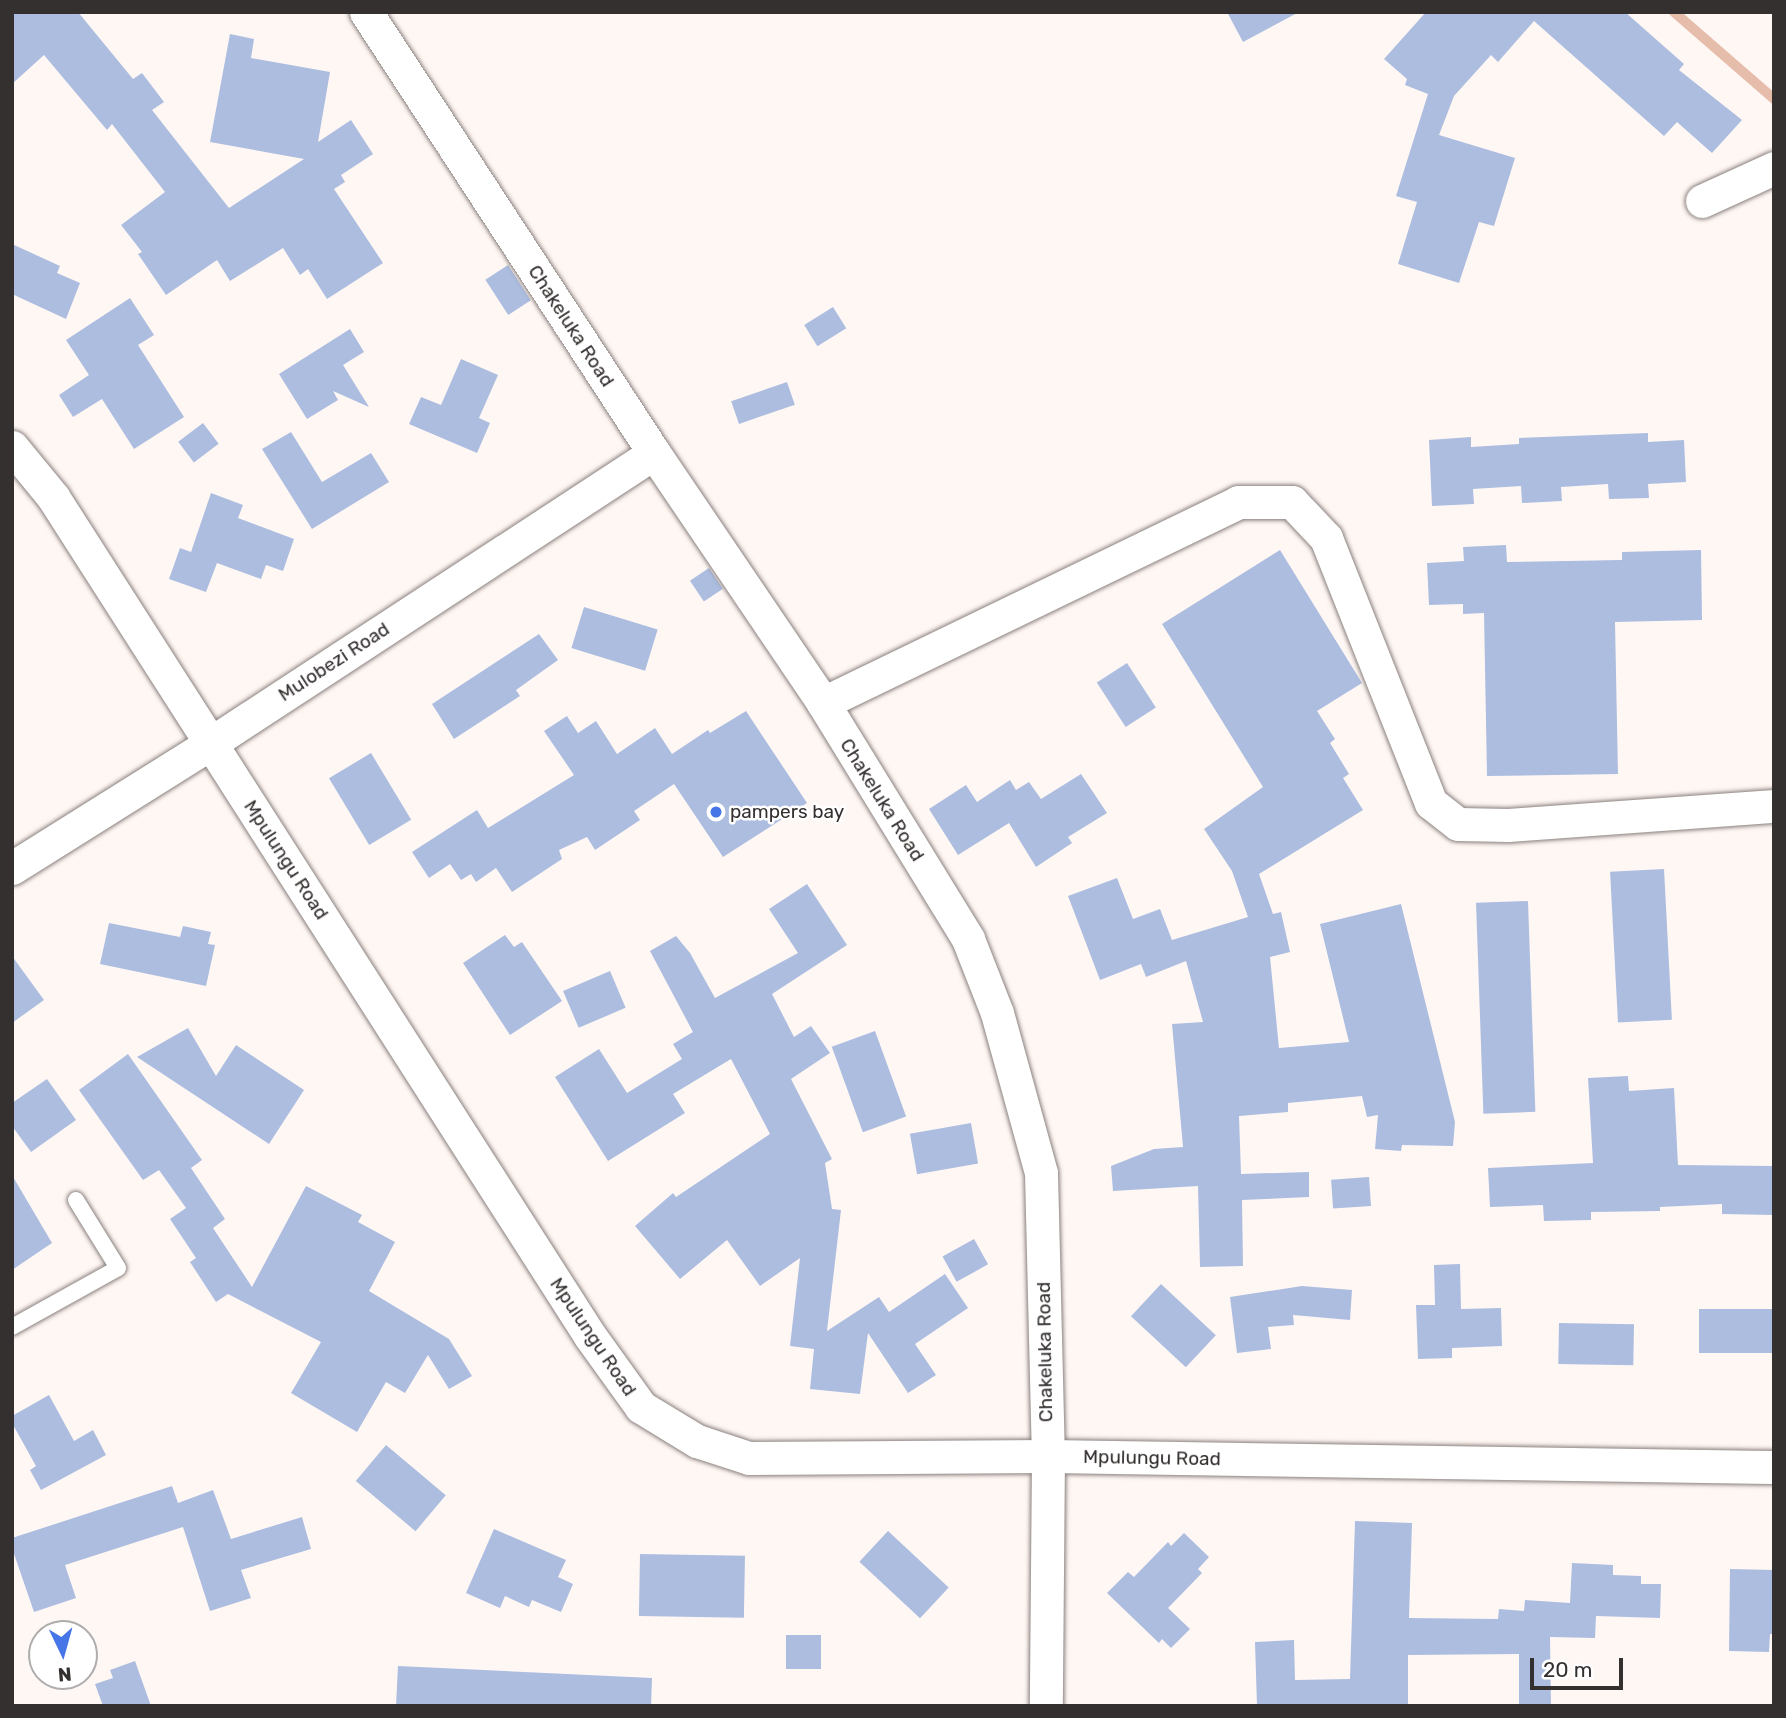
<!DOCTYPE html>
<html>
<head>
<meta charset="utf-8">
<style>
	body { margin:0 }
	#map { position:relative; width:1786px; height:1718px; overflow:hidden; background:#fff7f4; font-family:Rubik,sans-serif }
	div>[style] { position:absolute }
	.stream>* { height:10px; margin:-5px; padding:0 5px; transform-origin:5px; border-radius:5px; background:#e6bcab }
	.building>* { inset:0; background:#acbde0; transform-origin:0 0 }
	.roads { filter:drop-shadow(0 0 2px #8a817e) drop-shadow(0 0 2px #8a817e) }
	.lane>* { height:16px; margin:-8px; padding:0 8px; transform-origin:8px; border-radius:8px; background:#fff }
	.street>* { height:33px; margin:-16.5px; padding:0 16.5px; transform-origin:16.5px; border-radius:16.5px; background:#fff }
	.dots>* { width:19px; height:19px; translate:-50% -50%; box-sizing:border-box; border:4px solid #fff; border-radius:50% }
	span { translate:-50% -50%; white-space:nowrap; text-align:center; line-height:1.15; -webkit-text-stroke:5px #fff; paint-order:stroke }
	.street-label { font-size:19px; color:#34302f }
	.poi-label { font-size:19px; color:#34302f }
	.left { translate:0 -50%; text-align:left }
	.frame { position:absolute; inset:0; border:14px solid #34302f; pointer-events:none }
	.north { position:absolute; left:28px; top:1620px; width:70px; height:70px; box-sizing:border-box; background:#fff; border:2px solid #aeacac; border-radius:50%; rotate:175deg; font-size:19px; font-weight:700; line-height:28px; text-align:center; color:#34302f }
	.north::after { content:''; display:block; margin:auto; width:24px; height:32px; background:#4675e7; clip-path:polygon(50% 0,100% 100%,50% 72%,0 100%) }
	.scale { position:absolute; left:1530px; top:1658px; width:93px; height:32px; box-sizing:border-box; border:4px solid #34302f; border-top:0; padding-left:9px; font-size:21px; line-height:24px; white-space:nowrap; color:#34302f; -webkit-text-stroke:5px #fff; paint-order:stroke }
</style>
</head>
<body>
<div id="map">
	<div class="stream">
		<div style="left:1674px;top:12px;width:133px;rotate:41deg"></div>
	</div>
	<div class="building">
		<div style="clip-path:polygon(12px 12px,78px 12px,133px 79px,142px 73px,164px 102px,152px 110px,229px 208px,304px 159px,210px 142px,230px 34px,254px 39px,251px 58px,330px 72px,318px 142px,351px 120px,373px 154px,341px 175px,345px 182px,334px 189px,383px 263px,327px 299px,308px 269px,300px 275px,283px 248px,230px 281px,217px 260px,166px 295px,138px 254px,142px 252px,121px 225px,165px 192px,112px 124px,107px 130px,44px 55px,12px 84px)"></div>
		<div style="clip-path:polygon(1227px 12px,1299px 12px,1243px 42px)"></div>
		<div style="clip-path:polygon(1426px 12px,1625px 12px,1684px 64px,1679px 70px,1742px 120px,1712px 153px,1677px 122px,1664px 136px,1534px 21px,1498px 62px,1491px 55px,1454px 96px,1439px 135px,1515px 158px,1494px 226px,1479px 222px,1459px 283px,1398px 264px,1417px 202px,1396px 196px,1428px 94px,1405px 85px,1407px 79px,1384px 59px)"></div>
		<div style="clip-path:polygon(12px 244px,60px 266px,57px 273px,80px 283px,66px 319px,12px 294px)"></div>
		<div style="left:508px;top:265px;width:42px;height:27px;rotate:57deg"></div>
		<div style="clip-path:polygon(130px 298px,154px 335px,138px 345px,184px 417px,134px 449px,102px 399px,73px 417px,59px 395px,89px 375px,66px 340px)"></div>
		<div style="left:833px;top:307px;width:25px;height:34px;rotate:58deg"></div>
		<div style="clip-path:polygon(350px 329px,364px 352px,343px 365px,369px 407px,333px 391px,338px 400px,307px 419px,279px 374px)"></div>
		<div style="clip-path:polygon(461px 359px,498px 375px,479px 418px,490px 423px,477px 453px,409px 424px,421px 397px,441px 405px)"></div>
		<div style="left:787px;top:382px;width:24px;height:59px;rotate:71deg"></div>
		<div style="left:203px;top:423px;width:26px;height:31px;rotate:53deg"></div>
		<div style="clip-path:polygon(291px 432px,322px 482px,371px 453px,389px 482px,312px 529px,262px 449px)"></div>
		<div style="clip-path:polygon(1648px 433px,1648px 442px,1684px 440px,1686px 482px,1648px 484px,1649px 498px,1609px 499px,1608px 484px,1561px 487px,1562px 501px,1522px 503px,1521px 486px,1473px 489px,1474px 504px,1432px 506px,1429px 440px,1471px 437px,1471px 447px,1519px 444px,1519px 438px)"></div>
		<div style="clip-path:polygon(211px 493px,243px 505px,238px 518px,294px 539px,283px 571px,266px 565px,261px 579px,217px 563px,206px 592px,169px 579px,180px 548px,191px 552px)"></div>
		<div style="clip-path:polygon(1506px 545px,1507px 562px,1622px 560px,1622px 552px,1701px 550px,1702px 620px,1615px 622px,1618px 774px,1487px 776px,1484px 613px,1463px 614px,1463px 604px,1429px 605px,1427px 563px,1464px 561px,1463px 547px)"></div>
		<div style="clip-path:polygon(1280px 550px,1362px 683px,1317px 711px,1335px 739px,1330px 743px,1349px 774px,1343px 778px,1363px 810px,1259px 874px,1273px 914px,1281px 912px,1290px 952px,1270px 957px,1279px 1048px,1349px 1042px,1320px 924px,1401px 904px,1455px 1122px,1453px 1146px,1402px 1145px,1401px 1151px,1375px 1149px,1378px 1115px,1367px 1117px,1362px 1096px,1288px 1103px,1288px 1112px,1239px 1116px,1241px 1174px,1309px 1172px,1309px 1197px,1242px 1200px,1243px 1266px,1200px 1267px,1198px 1186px,1113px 1191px,1111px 1166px,1154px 1149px,1183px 1147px,1172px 1024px,1203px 1022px,1186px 961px,1146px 977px,1141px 964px,1100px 980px,1068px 896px,1117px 878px,1133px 919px,1160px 909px,1172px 940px,1248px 917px,1232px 871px,1204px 829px,1263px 787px,1162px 624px)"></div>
		<div style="left:709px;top:568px;width:25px;height:23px;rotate:56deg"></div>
		<div style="left:584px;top:607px;width:77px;height:43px;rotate:17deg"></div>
		<div style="clip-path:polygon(539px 634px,558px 660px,516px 690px,520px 696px,454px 739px,432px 704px)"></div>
		<div style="left:1127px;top:663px;width:53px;height:36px;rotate:57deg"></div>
		<div style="clip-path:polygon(746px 711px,807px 803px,723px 857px,674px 784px,634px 811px,640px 820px,595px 850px,587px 837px,559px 850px,562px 859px,512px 892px,496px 868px,476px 882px,471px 874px,461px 880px,450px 864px,429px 878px,412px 852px,477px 810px,488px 828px,574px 775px,544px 731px,567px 716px,578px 733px,596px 721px,617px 754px,655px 728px,672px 754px,708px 730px,710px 733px)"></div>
		<div style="left:371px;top:753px;width:78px;height:49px;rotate:59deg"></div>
		<div style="clip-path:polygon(1081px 774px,1107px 813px,1068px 837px,1072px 843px,1036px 867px,1009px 823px,958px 855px,929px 809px,966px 785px,977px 802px,1010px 780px,1016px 790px,1029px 782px,1041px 799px)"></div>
		<div style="left:1664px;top:869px;width:151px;height:54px;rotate:87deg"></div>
		<div style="clip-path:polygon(807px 884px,847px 945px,772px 994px,794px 1037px,811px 1026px,830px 1053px,791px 1079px,832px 1159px,825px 1163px,832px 1209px,841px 1210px,827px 1331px,879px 1297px,889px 1312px,945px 1274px,968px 1308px,915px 1344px,936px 1375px,908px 1393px,868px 1333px,860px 1394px,810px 1389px,814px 1349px,790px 1346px,800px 1258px,760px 1286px,727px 1240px,680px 1279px,635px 1226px,673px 1193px,676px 1197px,770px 1134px,731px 1059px,673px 1094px,685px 1113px,608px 1161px,555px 1077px,599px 1049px,627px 1093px,682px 1059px,673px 1044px,693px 1032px,650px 951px,676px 936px,690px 953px,715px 998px,798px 953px,769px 909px)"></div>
		<div style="left:1528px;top:901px;width:211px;height:52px;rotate:88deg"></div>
		<div style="clip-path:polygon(109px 923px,180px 937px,183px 926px,211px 932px,208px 944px,215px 945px,206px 986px,100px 964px)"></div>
		<div style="clip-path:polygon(505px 935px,514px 947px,522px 942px,562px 1001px,510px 1035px,463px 963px)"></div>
		<div style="clip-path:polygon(12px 956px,44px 1000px,12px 1023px)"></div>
		<div style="left:610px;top:971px;width:40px;height:51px;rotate:67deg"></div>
		<div style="clip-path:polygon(188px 1028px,216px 1076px,236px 1045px,304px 1090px,269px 1144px,137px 1057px)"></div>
		<div style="left:875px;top:1031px;width:91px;height:46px;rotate:70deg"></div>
		<div style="clip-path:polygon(128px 1054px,202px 1160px,191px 1168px,225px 1219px,213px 1228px,252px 1287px,306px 1186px,362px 1215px,358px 1222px,395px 1242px,369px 1291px,449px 1339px,472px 1376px,449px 1389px,428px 1355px,405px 1393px,386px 1382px,357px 1432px,291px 1393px,321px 1342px,228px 1294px,216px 1302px,190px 1262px,196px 1258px,170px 1219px,186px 1208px,159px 1170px,143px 1180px,79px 1090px)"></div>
		<div style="clip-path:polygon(1628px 1076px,1629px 1091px,1674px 1088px,1678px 1165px,1774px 1166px,1774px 1215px,1722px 1214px,1722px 1204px,1660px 1207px,1660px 1211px,1591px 1212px,1591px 1220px,1544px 1221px,1543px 1205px,1490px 1207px,1488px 1168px,1593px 1163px,1588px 1078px)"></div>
		<div style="clip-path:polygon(47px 1079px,76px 1120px,31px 1152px,12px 1126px,12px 1103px)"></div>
		<div style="left:971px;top:1123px;width:41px;height:62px;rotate:80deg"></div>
		<div style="clip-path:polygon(12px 1175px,52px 1243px,12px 1270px)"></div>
		<div style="left:1369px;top:1177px;width:29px;height:38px;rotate:86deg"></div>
		<div style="left:974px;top:1239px;width:29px;height:36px;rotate:61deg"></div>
		<div style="clip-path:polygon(1460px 1264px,1461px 1309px,1501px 1308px,1502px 1346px,1452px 1348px,1452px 1358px,1418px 1359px,1416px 1305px,1435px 1305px,1434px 1265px)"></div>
		<div style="left:1161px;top:1284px;width:75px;height:44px;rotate:43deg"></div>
		<div style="clip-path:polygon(1302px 1286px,1352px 1290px,1350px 1320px,1293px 1315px,1294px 1325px,1268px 1327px,1271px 1349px,1237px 1353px,1230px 1297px)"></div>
		<div style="left:1774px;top:1309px;width:44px;height:75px;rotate:90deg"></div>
		<div style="left:1559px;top:1323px;width:75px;height:41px;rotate:1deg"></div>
		<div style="clip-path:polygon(49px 1395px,74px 1441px,93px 1430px,106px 1455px,41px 1490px,30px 1470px,36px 1466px,12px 1423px,12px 1416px)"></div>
		<div style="left:386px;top:1445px;width:78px;height:47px;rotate:40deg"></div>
		<div style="clip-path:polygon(172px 1486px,178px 1503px,213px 1490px,231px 1539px,302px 1517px,311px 1549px,241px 1570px,251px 1598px,210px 1611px,183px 1527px,65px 1565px,76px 1598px,34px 1612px,12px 1548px,12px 1538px)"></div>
		<div style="clip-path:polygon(1355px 1521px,1412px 1523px,1409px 1618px,1498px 1619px,1499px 1609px,1524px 1611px,1525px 1600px,1570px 1603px,1572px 1563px,1613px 1565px,1613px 1575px,1641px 1576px,1641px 1584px,1661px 1584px,1660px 1618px,1596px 1616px,1595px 1638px,1550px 1637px,1551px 1706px,1519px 1706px,1519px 1654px,1408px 1655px,1408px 1706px,1257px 1706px,1255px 1642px,1294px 1640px,1295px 1680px,1350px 1679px)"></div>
		<div style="clip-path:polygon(494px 1529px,566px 1560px,558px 1577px,573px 1584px,561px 1612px,532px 1600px,529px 1607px,505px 1596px,500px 1608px,466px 1593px)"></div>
		<div style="left:888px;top:1531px;width:83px;height:42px;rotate:43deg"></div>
		<div style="clip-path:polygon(1184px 1533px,1209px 1557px,1198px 1569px,1202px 1573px,1168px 1608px,1190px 1629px,1171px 1648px,1162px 1639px,1159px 1643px,1107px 1593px,1128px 1572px,1134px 1577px,1168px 1542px,1171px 1546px)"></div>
		<div style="left:640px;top:1554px;width:105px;height:62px;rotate:1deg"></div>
		<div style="clip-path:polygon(1730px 1569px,1774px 1570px,1774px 1634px,1770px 1634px,1769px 1652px,1729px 1651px)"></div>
		<div style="left:786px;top:1635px;width:35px;height:34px"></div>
		<div style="clip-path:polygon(135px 1661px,151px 1706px,103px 1706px,95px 1684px,113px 1678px,110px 1670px)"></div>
		<div style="clip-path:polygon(398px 1666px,652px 1678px,651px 1706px,396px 1706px)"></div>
	</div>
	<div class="roads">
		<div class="lane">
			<div style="left:12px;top:1327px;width:121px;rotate:-29.1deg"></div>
			<div style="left:118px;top:1268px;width:80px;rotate:-121.7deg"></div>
		</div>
		<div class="street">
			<div style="left:366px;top:12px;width:527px;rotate:56.85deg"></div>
			<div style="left:654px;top:453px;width:302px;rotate:55.9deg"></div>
			<div style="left:823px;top:703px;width:277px;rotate:58.4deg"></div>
			<div style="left:968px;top:939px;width:79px;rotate:68.6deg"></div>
			<div style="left:997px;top:1013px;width:166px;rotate:74.6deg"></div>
			<div style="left:1041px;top:1173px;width:283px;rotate:88.6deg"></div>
			<div style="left:1048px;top:1456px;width:250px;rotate:90.5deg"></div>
			<div style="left:1702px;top:201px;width:79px;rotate:-24.6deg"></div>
			<div style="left:12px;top:447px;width:65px;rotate:50.6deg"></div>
			<div style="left:53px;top:497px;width:996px;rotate:57.38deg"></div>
			<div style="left:590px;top:1336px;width:87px;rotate:54.3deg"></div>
			<div style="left:641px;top:1407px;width:66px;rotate:31.3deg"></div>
			<div style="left:697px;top:1441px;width:55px;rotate:18.1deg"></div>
			<div style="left:749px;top:1458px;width:299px;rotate:-0.4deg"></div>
			<div style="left:1048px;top:1456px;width:726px;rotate:0.87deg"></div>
			<div style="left:823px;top:703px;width:461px;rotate:-25.8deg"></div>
			<div style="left:1238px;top:502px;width:54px"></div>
			<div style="left:1292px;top:502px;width:50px;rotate:46.6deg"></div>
			<div style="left:1326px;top:538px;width:285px;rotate:68.4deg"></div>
			<div style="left:1431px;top:803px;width:34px;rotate:38deg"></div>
			<div style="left:1458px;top:824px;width:50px;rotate:1.1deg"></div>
			<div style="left:1508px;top:825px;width:267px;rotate:-4.1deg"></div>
			<div style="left:12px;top:868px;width:235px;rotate:-32.1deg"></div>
			<div style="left:211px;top:743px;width:529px;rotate:-33.21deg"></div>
		</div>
	</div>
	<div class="dots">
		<div style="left:716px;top:812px;background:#4675e7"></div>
	</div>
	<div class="street-label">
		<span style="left:571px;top:326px;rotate:57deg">Chakeluka Road</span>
		<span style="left:334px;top:662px;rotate:-33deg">Mulobezi Road</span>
		<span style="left:882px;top:800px;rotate:58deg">Chakeluka Road</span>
		<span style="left:286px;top:860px;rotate:57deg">Mpulungu Road</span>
		<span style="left:593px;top:1337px;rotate:56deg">Mpulungu Road</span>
		<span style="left:1045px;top:1352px;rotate:-91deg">Chakeluka Road</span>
		<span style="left:1152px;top:1458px;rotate:1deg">Mpulungu Road</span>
	</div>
	<div class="poi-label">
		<span class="left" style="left:730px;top:812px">pampers bay</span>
	</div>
	<div class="frame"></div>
	<div class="north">N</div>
	<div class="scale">20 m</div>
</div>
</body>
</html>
